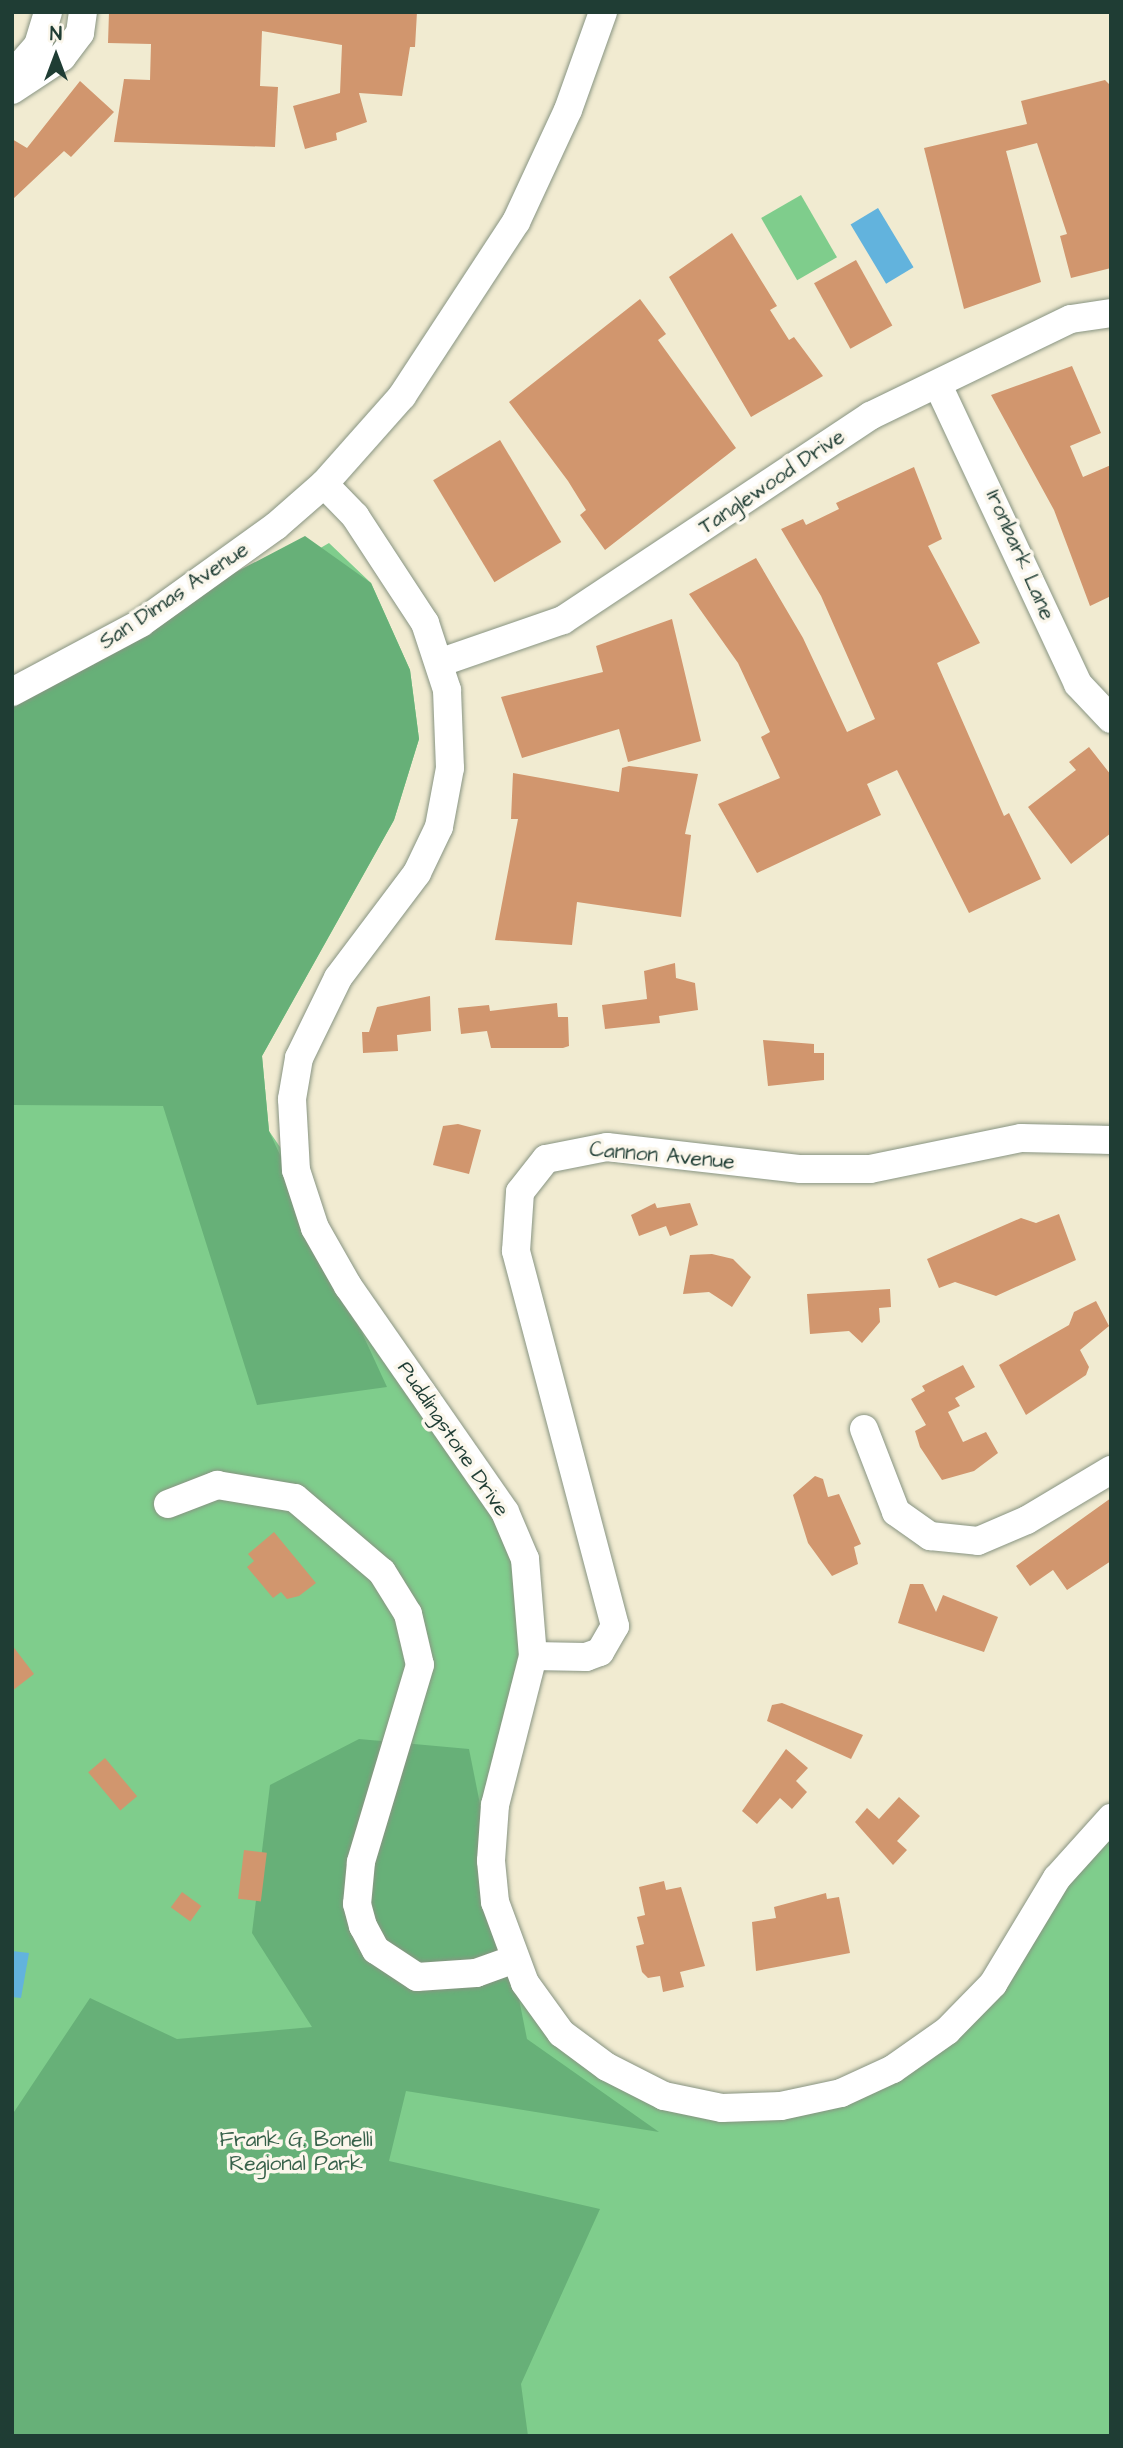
<!DOCTYPE html>
<html>
<head>
<meta charset="utf-8">
<style>
	body { margin:0 }
	#map { position:relative; width:1123px; height:2448px; overflow:hidden; background:#f1ebd1; font-family:"Architects Daughter",sans-serif }
	div>[style] { position:absolute }
	.green>* { inset:0; background:#7fcd8c; transform-origin:0 0 }
	.forest>* { inset:0; background:#67b078 }
	.water>* { inset:0; background:#62b3dd; transform-origin:0 0 }
	.building>* { inset:0; background:#d1966e; transform-origin:0 0 }
	.roads { filter:drop-shadow(0 0 2px #889482) drop-shadow(0 0 2px #889482) }
	.minor>* { height:28px; margin:-14px; padding:0 14px; transform-origin:14px; border-radius:14px; background:#fff }
	span { translate:-50% -50%; white-space:nowrap; text-align:center; line-height:1.15; -webkit-text-stroke:7px #fbf7ec; paint-order:stroke }
	.street-label { font-size:21px; color:#1f3d34 }
	.park-label { font-size:21px; color:#37614a }
	.frame { position:absolute; inset:0; border:14px solid #1f3d34; pointer-events:none }
	.north { position:absolute; left:21px; top:21px; width:70px; height:70px; -webkit-text-stroke:5px #fbf7ec; paint-order:stroke; rotate:0deg; font-size:19px; font-weight:700; line-height:28px; text-align:center; color:#1f3d34 }
	.north::after { content:''; display:block; margin:auto; width:24px; height:32px; background:#1f3d34; clip-path:polygon(50% 0,100% 100%,50% 72%,0 100%) }
</style>
</head>
<body>
<div id="map">
	<div class="green">
		<div style="left:801px;top:195px;width:72px;height:46px;rotate:60deg"></div>
		<div style="clip-path:polygon(329px 543px,371px 583px,410px 670px,419px 739px,394px 820px,262px 1056px,269px 1131px,296px 1170px,315px 1228px,505px 1512px,532px 1603px,495px 1805px,495px 1902px,561px 2033px,664px 2096px,781px 2106px,947px 2031px,1111px 1818px,1111px 2436px,12px 2436px,12px 718px,91px 682px)"></div>
	</div>
	<div class="forest">
		<div style="clip-path:polygon(305px 536px,371px 583px,410px 670px,419px 739px,394px 820px,262px 1056px,269px 1131px,387px 1387px,257px 1405px,163px 1106px,12px 1105px,12px 689px)"></div>
		<div style="clip-path:polygon(359px 1739px,469px 1749px,527px 2039px,659px 2132px,406px 2091px,389px 2161px,600px 2209px,521px 2384px,528px 2436px,12px 2436px,12px 2115px,90px 1998px,177px 2039px,312px 2027px,252px 1933px,270px 1785px)"></div>
	</div>
	<div class="water">
		<div style="left:878px;top:208px;width:69px;height:32px;rotate:59deg"></div>
		<div style="clip-path:polygon(12px 1951px,29px 1953px,21px 1998px,12px 1997px)"></div>
	</div>
	<div class="building">
		<div style="clip-path:polygon(109px 12px,417px 12px,415px 47px,410px 47px,402px 96px,359px 93px,367px 122px,336px 133px,337px 140px,305px 149px,293px 106px,340px 93px,342px 45px,262px 31px,260px 86px,278px 87px,275px 147px,114px 142px,124px 79px,150px 80px,151px 44px,108px 43px)"></div>
		<div style="clip-path:polygon(1105px 80px,1111px 86px,1111px 268px,1071px 278px,1060px 236px,1067px 234px,1037px 143px,1006px 151px,1041px 282px,964px 309px,924px 148px,1027px 124px,1021px 101px)"></div>
		<div style="clip-path:polygon(80px 81px,114px 112px,71px 157px,64px 151px,12px 200px,12px 139px,27px 148px)"></div>
		<div style="clip-path:polygon(732px 233px,777px 306px,770px 310px,789px 340px,794px 337px,823px 376px,751px 417px,669px 277px)"></div>
		<div style="left:856px;top:260px;width:75px;height:48px;rotate:61deg"></div>
		<div style="clip-path:polygon(640px 299px,666px 334px,658px 340px,736px 448px,605px 550px,580px 515px,586px 510px,568px 481px,509px 402px)"></div>
		<div style="clip-path:polygon(1072px 366px,1101px 433px,1070px 446px,1083px 477px,1111px 465px,1111px 596px,1090px 606px,1054px 510px,991px 395px)"></div>
		<div style="left:500px;top:440px;width:119px;height:78px;rotate:59deg"></div>
		<div style="clip-path:polygon(914px 467px,942px 539px,928px 546px,980px 643px,937px 663px,1004px 816px,1009px 813px,1041px 879px,969px 913px,897px 770px,867px 784px,881px 815px,757px 873px,718px 804px,780px 778px,761px 737px,770px 732px,738px 663px,689px 594px,756px 558px,803px 638px,847px 732px,875px 719px,821px 596px,781px 529px,803px 519px,806px 525px,839px 509px,836px 503px)"></div>
		<div style="clip-path:polygon(672px 619px,701px 741px,628px 762px,619px 729px,522px 758px,501px 697px,603px 672px,596px 646px)"></div>
		<div style="clip-path:polygon(1089px 747px,1111px 775px,1111px 833px,1071px 864px,1028px 807px,1076px 770px,1069px 762px)"></div>
		<div style="clip-path:polygon(629px 766px,698px 774px,685px 834px,691px 835px,681px 917px,577px 902px,572px 945px,495px 940px,518px 819px,511px 819px,513px 773px,619px 792px,622px 768px)"></div>
		<div style="clip-path:polygon(675px 963px,676px 978px,695px 983px,698px 1010px,659px 1016px,660px 1023px,605px 1029px,602px 1005px,647px 999px,644px 971px)"></div>
		<div style="clip-path:polygon(430px 996px,431px 1031px,397px 1035px,398px 1051px,363px 1053px,362px 1032px,369px 1032px,377px 1007px)"></div>
		<div style="clip-path:polygon(557px 1003px,558px 1017px,568px 1017px,569px 1046px,563px 1048px,491px 1048px,487px 1031px,461px 1034px,458px 1008px,489px 1005px,490px 1011px)"></div>
		<div style="clip-path:polygon(763px 1040px,814px 1044px,814px 1053px,824px 1053px,824px 1080px,768px 1086px)"></div>
		<div style="clip-path:polygon(458px 1124px,481px 1130px,469px 1174px,433px 1165px,443px 1126px)"></div>
		<div style="clip-path:polygon(655px 1203px,657px 1208px,690px 1203px,698px 1225px,670px 1236px,666px 1226px,639px 1236px,631px 1215px)"></div>
		<div style="clip-path:polygon(1059px 1214px,1076px 1260px,996px 1296px,955px 1282px,939px 1288px,927px 1259px,1021px 1218px,1036px 1223px)"></div>
		<div style="clip-path:polygon(712px 1254px,733px 1259px,751px 1277px,732px 1307px,709px 1292px,683px 1294px,690px 1255px)"></div>
		<div style="clip-path:polygon(890px 1289px,891px 1307px,879px 1308px,880px 1322px,862px 1343px,849px 1331px,810px 1334px,807px 1294px)"></div>
		<div style="clip-path:polygon(1096px 1301px,1109px 1326px,1080px 1350px,1089px 1367px,1086px 1375px,1026px 1415px,999px 1365px,1069px 1325px,1074px 1312px)"></div>
		<div style="clip-path:polygon(963px 1365px,975px 1387px,955px 1398px,960px 1406px,948px 1412px,963px 1442px,986px 1432px,998px 1453px,974px 1471px,942px 1480px,920px 1447px,915px 1431px,926px 1425px,911px 1399px,925px 1391px,922px 1386px)"></div>
		<div style="clip-path:polygon(815px 1476px,823px 1479px,828px 1497px,839px 1494px,861px 1544px,854px 1547px,858px 1564px,832px 1576px,808px 1543px,793px 1495px)"></div>
		<div style="clip-path:polygon(1111px 1498px,1111px 1561px,1067px 1590px,1053px 1570px,1030px 1586px,1016px 1566px)"></div>
		<div style="clip-path:polygon(274px 1532px,316px 1583px,299px 1596px,287px 1599px,281px 1592px,273px 1598px,247px 1567px,254px 1561px,248px 1554px)"></div>
		<div style="clip-path:polygon(910px 1584px,923px 1584px,936px 1612px,943px 1595px,998px 1617px,984px 1652px,898px 1623px)"></div>
		<div style="clip-path:polygon(12px 1645px,34px 1674px,12px 1691px)"></div>
		<div style="clip-path:polygon(782px 1703px,863px 1735px,851px 1759px,767px 1721px,772px 1705px)"></div>
		<div style="clip-path:polygon(786px 1749px,808px 1768px,796px 1781px,807px 1792px,792px 1809px,780px 1798px,757px 1824px,742px 1811px)"></div>
		<div style="left:105px;top:1758px;width:50px;height:22px;rotate:50deg"></div>
		<div style="clip-path:polygon(899px 1797px,920px 1816px,897px 1841px,907px 1850px,893px 1865px,855px 1822px,867px 1808px,879px 1819px)"></div>
		<div style="left:244px;top:1850px;width:23px;height:49px;rotate:7deg"></div>
		<div style="clip-path:polygon(664px 1881px,666px 1890px,681px 1887px,705px 1966px,680px 1972px,684px 1987px,663px 1992px,660px 1976px,648px 1978px,642px 1972px,636px 1946px,644px 1944px,637px 1917px,645px 1915px,639px 1887px)"></div>
		<div style="left:182px;top:1892px;width:24px;height:19px;rotate:36deg"></div>
		<div style="clip-path:polygon(826px 1893px,827px 1899px,839px 1897px,850px 1953px,756px 1971px,752px 1922px,776px 1918px,774px 1907px)"></div>
	</div>
	<div class="roads">
		<div class="minor">
			<div style="left:12px;top:75px;width:40px;rotate:-49deg"></div>
			<div style="left:38px;top:45px;width:34px;rotate:-73deg"></div>
			<div style="left:12px;top:90px;width:60px;rotate:-33.4deg"></div>
			<div style="left:62px;top:57px;width:30px;rotate:-53deg"></div>
			<div style="left:80px;top:33px;width:21px;rotate:-82deg"></div>
			<div style="left:938px;top:385px;width:330px;rotate:64.9deg"></div>
			<div style="left:1078px;top:684px;width:48px;rotate:46.7deg"></div>
			<div style="left:324px;top:484px;width:45px;rotate:45.9deg"></div>
			<div style="left:355px;top:516px;width:128px;rotate:56.8deg"></div>
			<div style="left:425px;top:623px;width:71px;rotate:71.8deg"></div>
			<div style="left:447px;top:690px;width:78px;rotate:87.8deg"></div>
			<div style="left:450px;top:768px;width:60px;rotate:100.6deg"></div>
			<div style="left:439px;top:827px;width:51px;rotate:115.6deg"></div>
			<div style="left:417px;top:873px;width:131px;rotate:127deg"></div>
			<div style="left:338px;top:978px;width:89px;rotate:116deg"></div>
			<div style="left:299px;top:1058px;width:42px;rotate:99.7deg"></div>
			<div style="left:292px;top:1099px;width:71px;rotate:86.8deg"></div>
			<div style="left:296px;top:1170px;width:61px;rotate:71.9deg"></div>
			<div style="left:315px;top:1228px;width:67px;rotate:60.4deg"></div>
			<div style="left:348px;top:1286px;width:275px;rotate:55.2deg"></div>
			<div style="left:505px;top:1512px;width:51px;rotate:66.9deg"></div>
			<div style="left:525px;top:1559px;width:97px;rotate:85.3deg"></div>
			<div style="left:533px;top:1656px;width:154px;rotate:104.3deg"></div>
			<div style="left:495px;top:1805px;width:56px;rotate:94.1deg"></div>
			<div style="left:491px;top:1861px;width:41px;rotate:84.4deg"></div>
			<div style="left:495px;top:1902px;width:86px;rotate:69.7deg"></div>
			<div style="left:525px;top:1983px;width:62px;rotate:54.2deg"></div>
			<div style="left:561px;top:2033px;width:57px;rotate:36.5deg"></div>
			<div style="left:607px;top:2067px;width:64px;rotate:27deg"></div>
			<div style="left:664px;top:2096px;width:59px;rotate:11.7deg"></div>
			<div style="left:722px;top:2108px;width:59px;rotate:-1.9deg"></div>
			<div style="left:781px;top:2106px;width:61px;rotate:-12.2deg"></div>
			<div style="left:841px;top:2093px;width:57px;rotate:-24.8deg"></div>
			<div style="left:893px;top:2069px;width:66px;rotate:-35.1deg"></div>
			<div style="left:947px;top:2031px;width:66px;rotate:-45.6deg"></div>
			<div style="left:993px;top:1984px;width:124px;rotate:-58.9deg"></div>
			<div style="left:1057px;top:1878px;width:81px;rotate:-48deg"></div>
			<div style="left:439px;top:663px;width:131px;rotate:-19.1deg"></div>
			<div style="left:563px;top:620px;width:369px;rotate:-33.6deg"></div>
			<div style="left:870px;top:416px;width:223px;rotate:-25.8deg"></div>
			<div style="left:1071px;top:319px;width:40px;rotate:-8.5deg"></div>
			<div style="left:12px;top:692px;width:146px;rotate:-28.1deg"></div>
			<div style="left:141px;top:623px;width:166px;rotate:-35.7deg"></div>
			<div style="left:276px;top:526px;width:64px;rotate:-41.2deg"></div>
			<div style="left:324px;top:484px;width:118px;rotate:-48.4deg"></div>
			<div style="left:402px;top:396px;width:208px;rotate:-56.8deg"></div>
			<div style="left:516px;top:222px;width:123px;rotate:-65.1deg"></div>
			<div style="left:568px;top:110px;width:104px;rotate:-70.3deg"></div>
			<div style="left:864px;top:1429px;width:89px;rotate:68.9deg"></div>
			<div style="left:896px;top:1512px;width:42px;rotate:35.2deg"></div>
			<div style="left:930px;top:1536px;width:48px;rotate:5.9deg"></div>
			<div style="left:978px;top:1541px;width:53px;rotate:-23.2deg"></div>
			<div style="left:1027px;top:1520px;width:98px;rotate:-30.8deg"></div>
			<div style="left:168px;top:1504px;width:53px;rotate:-21.2deg"></div>
			<div style="left:217px;top:1485px;width:79px;rotate:9.5deg"></div>
			<div style="left:295px;top:1498px;width:114px;rotate:40.4deg"></div>
			<div style="left:382px;top:1572px;width:49px;rotate:58.2deg"></div>
			<div style="left:408px;top:1614px;width:52px;rotate:76.8deg"></div>
			<div style="left:420px;top:1665px;width:206px;rotate:106.7deg"></div>
			<div style="left:361px;top:1862px;width:42px;rotate:95.4deg"></div>
			<div style="left:357px;top:1904px;width:23px;rotate:75deg"></div>
			<div style="left:363px;top:1926px;width:27px;rotate:62deg"></div>
			<div style="left:376px;top:1950px;width:49px;rotate:33.4deg"></div>
			<div style="left:417px;top:1977px;width:59px;rotate:-3.9deg"></div>
			<div style="left:476px;top:1973px;width:41px;rotate:-19.7deg"></div>
			<div style="left:533px;top:1656px;width:53px;rotate:1.1deg"></div>
			<div style="left:586px;top:1657px;width:15px;rotate:-20deg"></div>
			<div style="left:600px;top:1652px;width:30px;rotate:-60deg"></div>
			<div style="left:615px;top:1626px;width:388px;rotate:-104.8deg"></div>
			<div style="left:516px;top:1251px;width:59px;rotate:-86.1deg"></div>
			<div style="left:520px;top:1192px;width:42px;rotate:-51.8deg"></div>
			<div style="left:546px;top:1159px;width:62px;rotate:-11.1deg"></div>
			<div style="left:607px;top:1147px;width:195px;rotate:6.5deg"></div>
			<div style="left:801px;top:1169px;width:69px"></div>
			<div style="left:870px;top:1169px;width:154px;rotate:-11.6deg"></div>
			<div style="left:1021px;top:1138px;width:90px;rotate:1.3deg"></div>
		</div>
	</div>
	<div class="street-label">
		<span style="left:772px;top:482px;rotate:-34deg">Tanglewood Drive</span>
		<span style="left:1020px;top:555px;rotate:66deg">Ironbark Lane</span>
		<span style="left:174px;top:596px;rotate:-34deg">San Dimas Avenue</span>
		<span style="left:662px;top:1156px;rotate:5deg">Cannon Avenue</span>
		<span style="left:453px;top:1439px;rotate:56deg">Puddingstone Drive</span>
	</div>
	<div class="park-label">
		<span style="left:296px;top:2152px">Frank G. Bonelli<br>Regional Park</span>
	</div>
	<div class="frame"></div>
	<div class="north">N</div>
</div>
</body>
</html>
